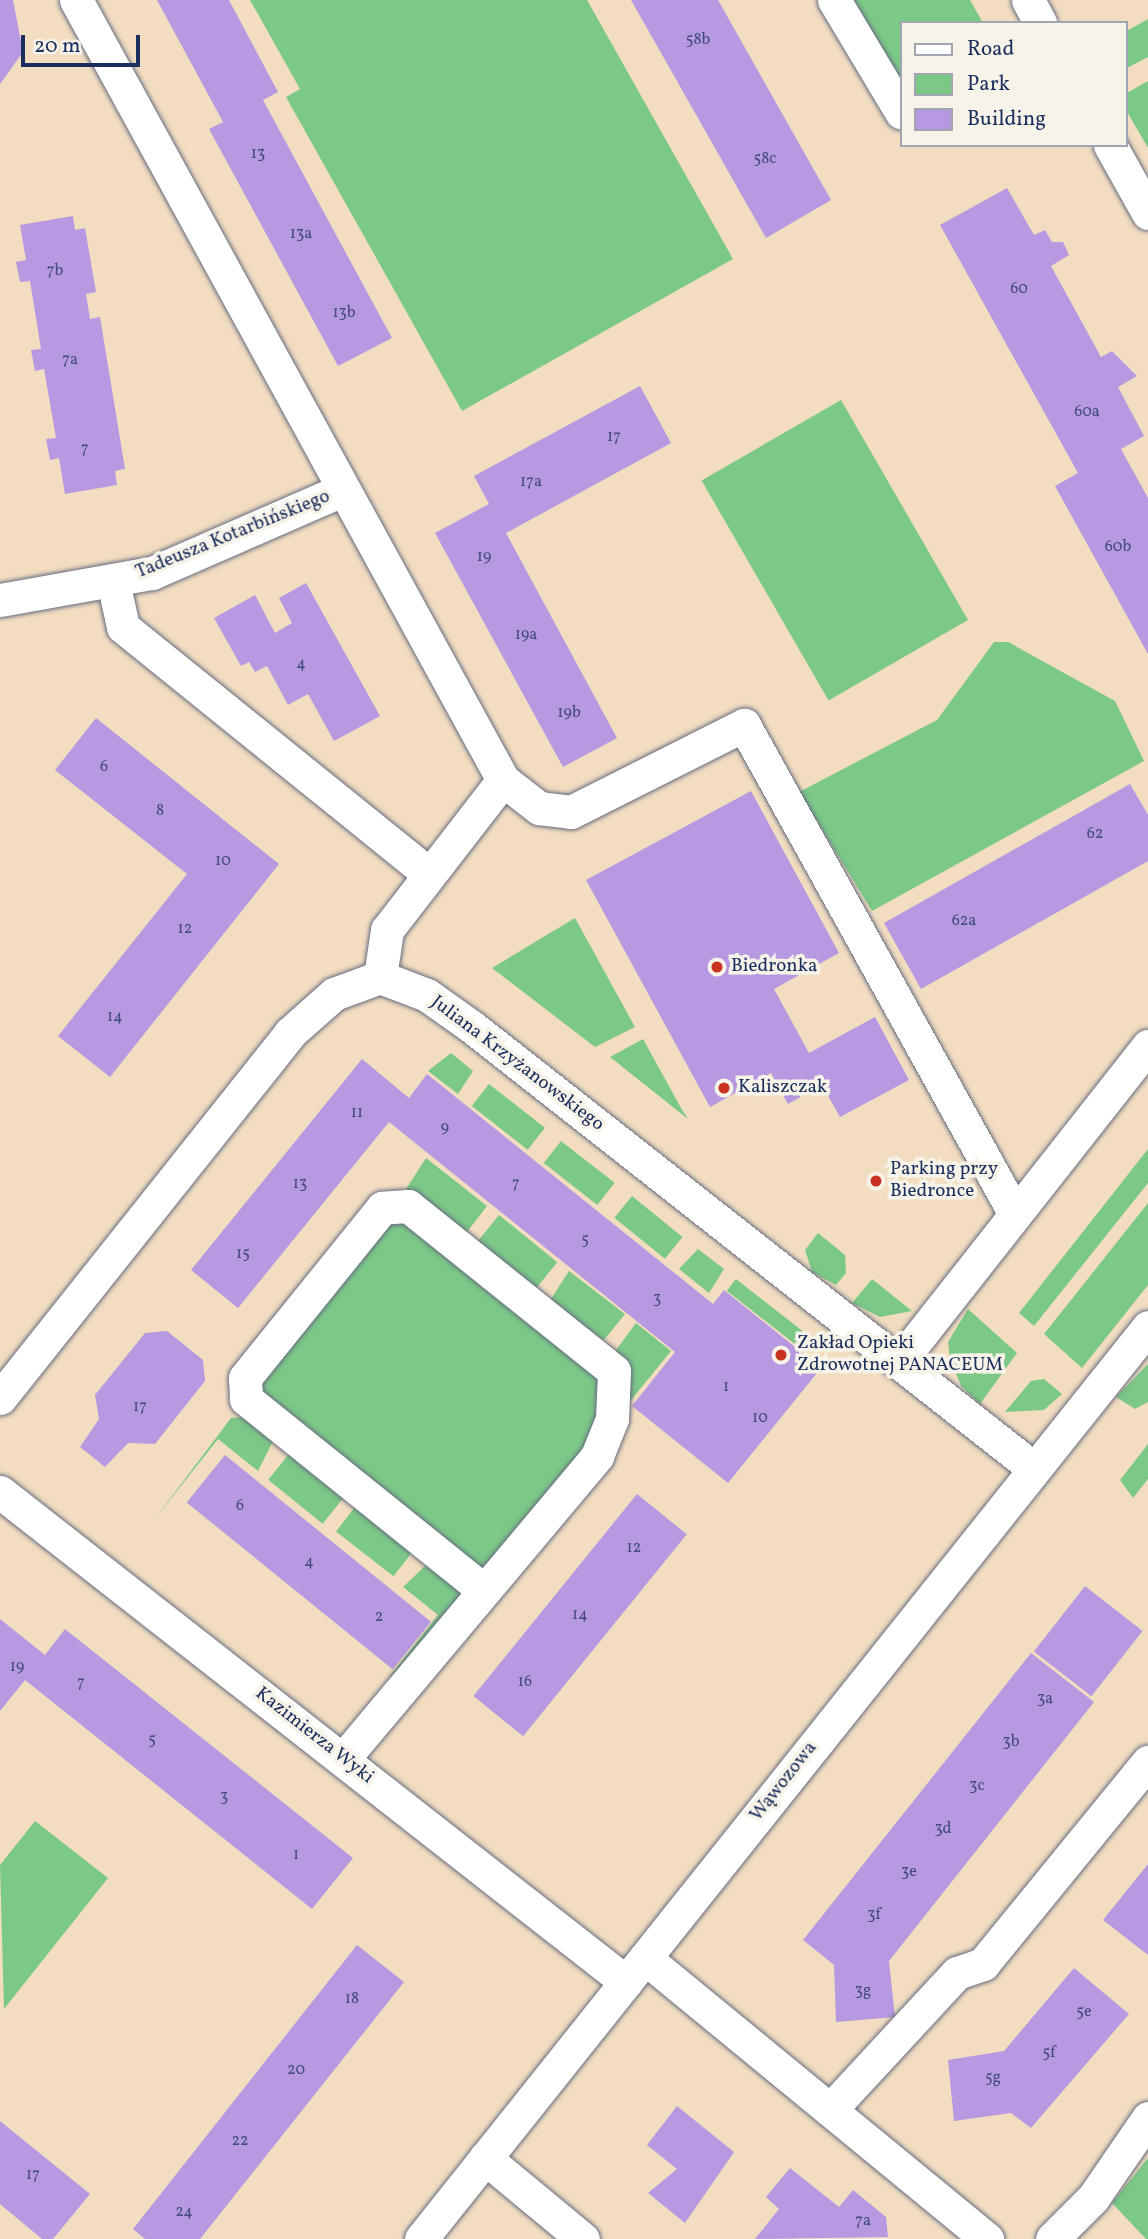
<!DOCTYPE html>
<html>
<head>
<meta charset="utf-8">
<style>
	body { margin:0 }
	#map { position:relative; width:1148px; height:2239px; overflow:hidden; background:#f2ddc0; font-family:Vollkorn,serif }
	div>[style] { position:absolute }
	.green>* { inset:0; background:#7cc887; transform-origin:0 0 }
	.building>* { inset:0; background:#b699e1; transform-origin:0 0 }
	.roads { filter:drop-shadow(0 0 2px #666c80) drop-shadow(0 0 2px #666c80) }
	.minor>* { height:33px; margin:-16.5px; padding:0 16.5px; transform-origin:16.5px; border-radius:16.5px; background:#fff }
	.dots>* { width:19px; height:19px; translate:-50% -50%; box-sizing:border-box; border:4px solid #f7f3e8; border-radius:50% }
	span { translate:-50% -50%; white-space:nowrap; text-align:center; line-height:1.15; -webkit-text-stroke:7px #f7f3e8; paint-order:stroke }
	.number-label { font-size:16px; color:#424a7f }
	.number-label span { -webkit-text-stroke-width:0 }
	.street-label { font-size:19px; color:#1b2f5e }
	.poi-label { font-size:19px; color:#1b2f5e }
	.left { translate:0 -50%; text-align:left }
	.legend { position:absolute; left:900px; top:21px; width:228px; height:126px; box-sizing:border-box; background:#f7f3e8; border:2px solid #9fa5b1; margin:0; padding:9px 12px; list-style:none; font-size:21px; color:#1b2f5e }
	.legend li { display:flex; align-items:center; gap:14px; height:35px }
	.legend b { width:35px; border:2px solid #9fa5b1 }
	.scale { position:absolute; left:21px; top:35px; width:119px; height:32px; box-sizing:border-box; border:4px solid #1b2f5e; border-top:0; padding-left:9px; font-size:21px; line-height:24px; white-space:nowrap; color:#1b2f5e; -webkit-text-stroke:5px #f7f3e8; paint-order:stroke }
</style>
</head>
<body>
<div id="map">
	<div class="green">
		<div style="clip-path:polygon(250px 0,587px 0,733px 259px,462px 411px,286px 97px,300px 89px)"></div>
		<div style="clip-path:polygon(851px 0,970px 0,983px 23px,901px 23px,901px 86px)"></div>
		<div style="clip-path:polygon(1148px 19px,1148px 57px,1125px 69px,1125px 32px)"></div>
		<div style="clip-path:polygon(1148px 81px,1148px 148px,1125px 108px,1125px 94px)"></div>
		<div style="left:841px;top:400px;width:254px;height:161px;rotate:60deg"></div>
		<div style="clip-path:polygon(994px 642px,1008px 642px,1115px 701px,1144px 761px,872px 911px,799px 792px,937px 720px)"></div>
		<div style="clip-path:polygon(575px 918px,635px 1027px,595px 1047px,492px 968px)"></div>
		<div style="clip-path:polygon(643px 1039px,681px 1108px,688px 1119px,610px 1057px)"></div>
		<div style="clip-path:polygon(451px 1053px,473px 1071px,458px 1094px,428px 1071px)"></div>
		<div style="left:489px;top:1084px;width:71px;height:28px;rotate:38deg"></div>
		<div style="left:561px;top:1141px;width:68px;height:28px;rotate:38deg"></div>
		<div style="clip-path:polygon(1148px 1149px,1148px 1183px,1034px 1326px,1019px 1313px)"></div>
		<div style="clip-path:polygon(426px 1158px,487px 1206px,467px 1232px,406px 1189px)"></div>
		<div style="left:632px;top:1196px;width:65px;height:28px;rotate:39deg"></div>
		<div style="clip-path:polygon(1148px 1203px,1148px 1285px,1082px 1368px,1044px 1334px)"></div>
		<div style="left:499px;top:1215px;width:75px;height:33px;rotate:39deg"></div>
		<div style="clip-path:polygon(405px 1221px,603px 1379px,595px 1437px,481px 1574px,259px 1397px,259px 1384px,389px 1223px)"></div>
		<div style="clip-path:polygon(818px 1233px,845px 1255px,846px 1273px,836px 1285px,812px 1272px,805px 1250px)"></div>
		<div style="clip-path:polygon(698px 1249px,724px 1269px,709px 1293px,679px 1269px)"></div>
		<div style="clip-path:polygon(569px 1271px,625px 1314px,604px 1340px,549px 1302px)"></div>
		<div style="left:736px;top:1279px;width:86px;height:15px;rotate:38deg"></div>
		<div style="clip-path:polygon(872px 1279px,912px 1311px,880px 1317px,852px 1303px)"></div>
		<div style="clip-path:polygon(968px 1309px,1017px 1353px,980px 1404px,961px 1386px,950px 1358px,948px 1342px)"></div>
		<div style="clip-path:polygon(636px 1323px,671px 1351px,627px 1405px,616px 1350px)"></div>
		<div style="clip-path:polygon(1148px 1364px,1148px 1402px,1135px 1409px,1116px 1397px)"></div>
		<div style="clip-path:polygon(1044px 1379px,1062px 1394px,1044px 1410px,1005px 1412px,1031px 1381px)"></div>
		<div style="clip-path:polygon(243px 1417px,274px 1439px,258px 1471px,218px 1439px,154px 1520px,231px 1418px)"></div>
		<div style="clip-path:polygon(1148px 1444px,1148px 1479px,1133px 1498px,1120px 1480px)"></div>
		<div style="left:289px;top:1454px;width:70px;height:33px;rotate:39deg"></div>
		<div style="left:355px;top:1507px;width:73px;height:31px;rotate:38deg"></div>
		<div style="clip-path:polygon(427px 1564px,460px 1591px,460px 1611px,402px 1685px,390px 1676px,438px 1615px,403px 1587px)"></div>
		<div style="clip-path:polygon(35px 1821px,108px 1878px,4px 2009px,0 1865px)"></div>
		<div style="clip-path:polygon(1148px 2158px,1148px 2239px,1146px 2239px,1112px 2203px)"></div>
	</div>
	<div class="building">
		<div style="clip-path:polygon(0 0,13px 0,23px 52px,0 84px)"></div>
		<div style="clip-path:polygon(157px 0,229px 0,278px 92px,263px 100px,392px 338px,338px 366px,209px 129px,223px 122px)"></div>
		<div style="clip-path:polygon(631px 0,718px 0,831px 200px,766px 238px)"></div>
		<div style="clip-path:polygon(1007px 188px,1034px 235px,1045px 230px,1052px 242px,1063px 242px,1069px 255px,1051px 266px,1101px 357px,1112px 351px,1137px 376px,1118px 387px,1144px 436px,1121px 449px,1148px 498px,1148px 654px,1055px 486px,1078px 473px,940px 225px)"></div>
		<div style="clip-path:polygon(73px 216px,75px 230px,85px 228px,96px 292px,86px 294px,90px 319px,100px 317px,125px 469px,115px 471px,117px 485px,65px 494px,59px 458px,50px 460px,46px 439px,56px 438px,44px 369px,35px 371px,31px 350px,41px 349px,30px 281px,20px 282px,16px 262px,26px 260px,20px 225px)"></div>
		<div style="clip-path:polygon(640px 386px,671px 443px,506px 533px,617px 738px,563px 767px,435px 533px,489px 504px,474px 476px)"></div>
		<div style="clip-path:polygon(306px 583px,380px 716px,334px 741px,308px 694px,288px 705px,267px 666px,255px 672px,249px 662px,241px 666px,214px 618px,255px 595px,275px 633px,292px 623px,279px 598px)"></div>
		<div style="clip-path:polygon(96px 718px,279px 864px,110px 1077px,58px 1036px,187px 874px,55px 770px)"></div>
		<div style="clip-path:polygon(1130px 784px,1148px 815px,1148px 861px,921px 989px,884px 923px)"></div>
		<div style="clip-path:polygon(751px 791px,839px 953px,774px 989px,809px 1053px,875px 1017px,909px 1080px,840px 1117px,822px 1085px,788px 1104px,771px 1073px,710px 1107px,586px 880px)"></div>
		<div style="clip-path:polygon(362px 1059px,409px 1098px,427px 1074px,713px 1304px,724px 1290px,821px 1368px,728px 1483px,632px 1406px,675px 1352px,389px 1122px,238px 1308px,191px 1270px)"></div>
		<div style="clip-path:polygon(167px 1331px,203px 1360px,205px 1381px,155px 1444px,128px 1443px,105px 1467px,80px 1447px,99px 1419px,95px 1395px,145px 1333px)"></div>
		<div style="left:225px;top:1455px;width:265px;height:61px;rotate:39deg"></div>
		<div style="left:637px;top:1494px;width:64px;height:260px;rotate:39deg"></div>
		<div style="left:1085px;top:1586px;width:73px;height:83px;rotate:38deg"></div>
		<div style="clip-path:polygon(0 1619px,45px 1655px,65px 1629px,353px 1858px,312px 1909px,25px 1680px,0 1711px)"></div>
		<div style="clip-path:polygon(1031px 1653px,1094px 1702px,889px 1961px,895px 2017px,836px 2022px,834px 1965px,803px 1940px)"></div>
		<div style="clip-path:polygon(1148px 1864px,1148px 1955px,1103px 1920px)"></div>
		<div style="clip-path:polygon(357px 1945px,404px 1982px,200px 2239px,145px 2239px,133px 2229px)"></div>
		<div style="clip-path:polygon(1074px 1968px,1129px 2014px,1031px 2128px,1011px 2113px,954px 2121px,948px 2060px,1004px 2051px)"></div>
		<div style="clip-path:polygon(677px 2106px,734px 2152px,685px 2223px,648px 2193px,677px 2169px,647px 2145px)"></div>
		<div style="clip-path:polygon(0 2121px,90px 2194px,53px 2239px,42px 2239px,0 2204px)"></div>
		<div style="clip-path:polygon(790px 2168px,839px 2207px,853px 2190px,886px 2217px,888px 2237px,755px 2239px,779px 2209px,766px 2197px)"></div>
	</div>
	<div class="roads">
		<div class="minor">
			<div style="left:76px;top:0;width:889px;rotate:61.3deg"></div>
			<div style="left:503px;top:780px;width:46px;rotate:37.9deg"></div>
			<div style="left:539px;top:808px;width:32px;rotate:7deg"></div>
			<div style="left:571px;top:812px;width:194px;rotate:-26.7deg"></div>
			<div style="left:744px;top:725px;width:559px;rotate:61.01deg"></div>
			<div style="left:834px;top:0;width:131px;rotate:59.1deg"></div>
			<div style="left:1028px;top:0;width:26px;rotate:62deg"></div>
			<div style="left:1110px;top:145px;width:78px;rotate:60.8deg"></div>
			<div style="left:113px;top:581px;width:47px;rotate:77.7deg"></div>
			<div style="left:123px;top:627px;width:393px;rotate:38.9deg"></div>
			<div style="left:0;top:600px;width:154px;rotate:-10.1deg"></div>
			<div style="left:152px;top:573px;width:207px;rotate:-23.6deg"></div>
			<div style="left:380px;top:977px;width:48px;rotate:-81.5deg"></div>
			<div style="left:387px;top:930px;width:190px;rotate:-52.3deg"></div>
			<div style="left:900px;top:1361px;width:401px;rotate:-51.8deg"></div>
			<div style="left:0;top:1398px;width:466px;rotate:-51.5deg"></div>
			<div style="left:290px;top:1033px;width:59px;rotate:-41.6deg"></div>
			<div style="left:334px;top:994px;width:49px;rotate:-20.3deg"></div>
			<div style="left:380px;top:977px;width:50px;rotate:21deg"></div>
			<div style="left:427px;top:995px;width:55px;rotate:35.4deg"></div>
			<div style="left:472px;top:1027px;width:712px;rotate:38.16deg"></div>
			<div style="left:0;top:1492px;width:795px;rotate:38.05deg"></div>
			<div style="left:344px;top:1758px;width:394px;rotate:-50deg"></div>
			<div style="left:597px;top:1456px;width:40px;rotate:-68deg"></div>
			<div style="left:612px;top:1419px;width:48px;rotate:-87.6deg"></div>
			<div style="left:614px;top:1371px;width:264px;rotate:-141.3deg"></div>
			<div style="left:408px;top:1206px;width:26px;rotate:176deg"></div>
			<div style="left:382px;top:1208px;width:218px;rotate:128.9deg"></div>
			<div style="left:245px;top:1378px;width:21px;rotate:87deg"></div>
			<div style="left:246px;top:1399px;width:302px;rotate:38.8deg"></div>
			<div style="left:645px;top:1958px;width:443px;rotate:39.4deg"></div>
			<div style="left:830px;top:2110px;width:187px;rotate:-47.2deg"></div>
			<div style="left:957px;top:1973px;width:28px;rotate:-19deg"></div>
			<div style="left:983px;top:1964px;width:261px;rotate:-50.8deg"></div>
			<div style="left:485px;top:2158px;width:127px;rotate:39.6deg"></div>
			<div style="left:421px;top:2239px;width:1166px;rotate:-51.44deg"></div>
			<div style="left:1052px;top:2239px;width:58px;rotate:-45deg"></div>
			<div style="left:1093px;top:2198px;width:97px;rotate:-55.5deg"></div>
		</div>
	</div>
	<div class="dots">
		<div style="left:717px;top:967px;background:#c8321e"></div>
		<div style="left:724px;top:1088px;background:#c8321e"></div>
		<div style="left:876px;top:1181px;background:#c8321e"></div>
		<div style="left:781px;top:1355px;background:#c8321e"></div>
	</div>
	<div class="number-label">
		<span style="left:698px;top:40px">58b</span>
		<span style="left:258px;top:154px">13</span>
		<span style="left:765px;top:159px">58c</span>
		<span style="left:301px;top:234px">13a</span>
		<span style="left:55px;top:271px">7b</span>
		<span style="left:1019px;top:289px">60</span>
		<span style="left:344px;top:313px">13b</span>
		<span style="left:70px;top:360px">7a</span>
		<span style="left:1087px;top:412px">60a</span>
		<span style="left:614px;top:437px">17</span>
		<span style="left:85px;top:449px">7</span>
		<span style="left:531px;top:482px">17a</span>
		<span style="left:1118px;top:547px">60b</span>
		<span style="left:484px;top:557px">19</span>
		<span style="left:526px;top:635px">19a</span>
		<span style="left:301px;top:664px">4</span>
		<span style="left:569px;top:713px">19b</span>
		<span style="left:104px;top:767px">6</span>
		<span style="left:160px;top:811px">8</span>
		<span style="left:1095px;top:834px">62</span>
		<span style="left:223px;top:861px">10</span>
		<span style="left:964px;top:921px">62a</span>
		<span style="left:185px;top:929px">12</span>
		<span style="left:115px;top:1017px">14</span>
		<span style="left:357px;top:1113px">11</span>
		<span style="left:445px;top:1128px">9</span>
		<span style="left:300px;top:1184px">13</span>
		<span style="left:516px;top:1184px">7</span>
		<span style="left:585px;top:1240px">5</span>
		<span style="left:243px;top:1254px">15</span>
		<span style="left:657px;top:1299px">3</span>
		<span style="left:726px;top:1387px">1</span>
		<span style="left:140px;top:1407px">17</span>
		<span style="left:760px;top:1418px">10</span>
		<span style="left:240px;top:1506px">6</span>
		<span style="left:634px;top:1548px">12</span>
		<span style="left:309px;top:1562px">4</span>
		<span style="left:580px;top:1615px">14</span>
		<span style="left:379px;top:1617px">2</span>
		<span style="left:17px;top:1667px">19</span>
		<span style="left:525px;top:1682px">16</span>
		<span style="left:81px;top:1683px">7</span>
		<span style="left:1045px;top:1699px">3a</span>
		<span style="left:152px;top:1740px">5</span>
		<span style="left:1011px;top:1742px">3b</span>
		<span style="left:977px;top:1786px">3c</span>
		<span style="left:224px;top:1797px">3</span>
		<span style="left:943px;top:1829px">3d</span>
		<span style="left:296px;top:1855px">1</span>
		<span style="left:909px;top:1872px">3e</span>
		<span style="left:874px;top:1915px">3f</span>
		<span style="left:863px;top:1991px">3g</span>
		<span style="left:352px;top:1999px">18</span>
		<span style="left:1084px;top:2012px">5e</span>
		<span style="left:1049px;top:2053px">5f</span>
		<span style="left:296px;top:2070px">20</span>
		<span style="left:993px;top:2078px">5g</span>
		<span style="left:240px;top:2141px">22</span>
		<span style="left:33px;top:2175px">17</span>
		<span style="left:184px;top:2212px">24</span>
		<span style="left:863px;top:2221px">7a</span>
	</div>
	<div class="street-label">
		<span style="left:233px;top:535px;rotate:-22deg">Tadeusza Kotarbińskiego</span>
		<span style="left:517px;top:1064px;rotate:37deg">Juliana Krzyżanowskiego</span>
		<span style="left:314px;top:1736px;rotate:38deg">Kazimierza Wyki</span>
		<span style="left:784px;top:1782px;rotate:-52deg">Wąwozowa</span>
	</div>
	<div class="poi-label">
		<span class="left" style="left:731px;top:967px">Biedronka</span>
		<span class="left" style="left:738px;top:1088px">Kaliszczak</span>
		<span class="left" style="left:890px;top:1181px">Parking przy<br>Biedronce</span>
		<span class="left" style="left:797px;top:1355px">Zakład Opieki<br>Zdrowotnej PANACEUM</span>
	</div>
	<ul class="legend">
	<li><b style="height:9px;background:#fff"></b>Road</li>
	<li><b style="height:19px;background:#7cc887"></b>Park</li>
	<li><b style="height:19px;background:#b699e1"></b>Building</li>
	</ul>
	<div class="scale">20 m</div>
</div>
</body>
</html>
